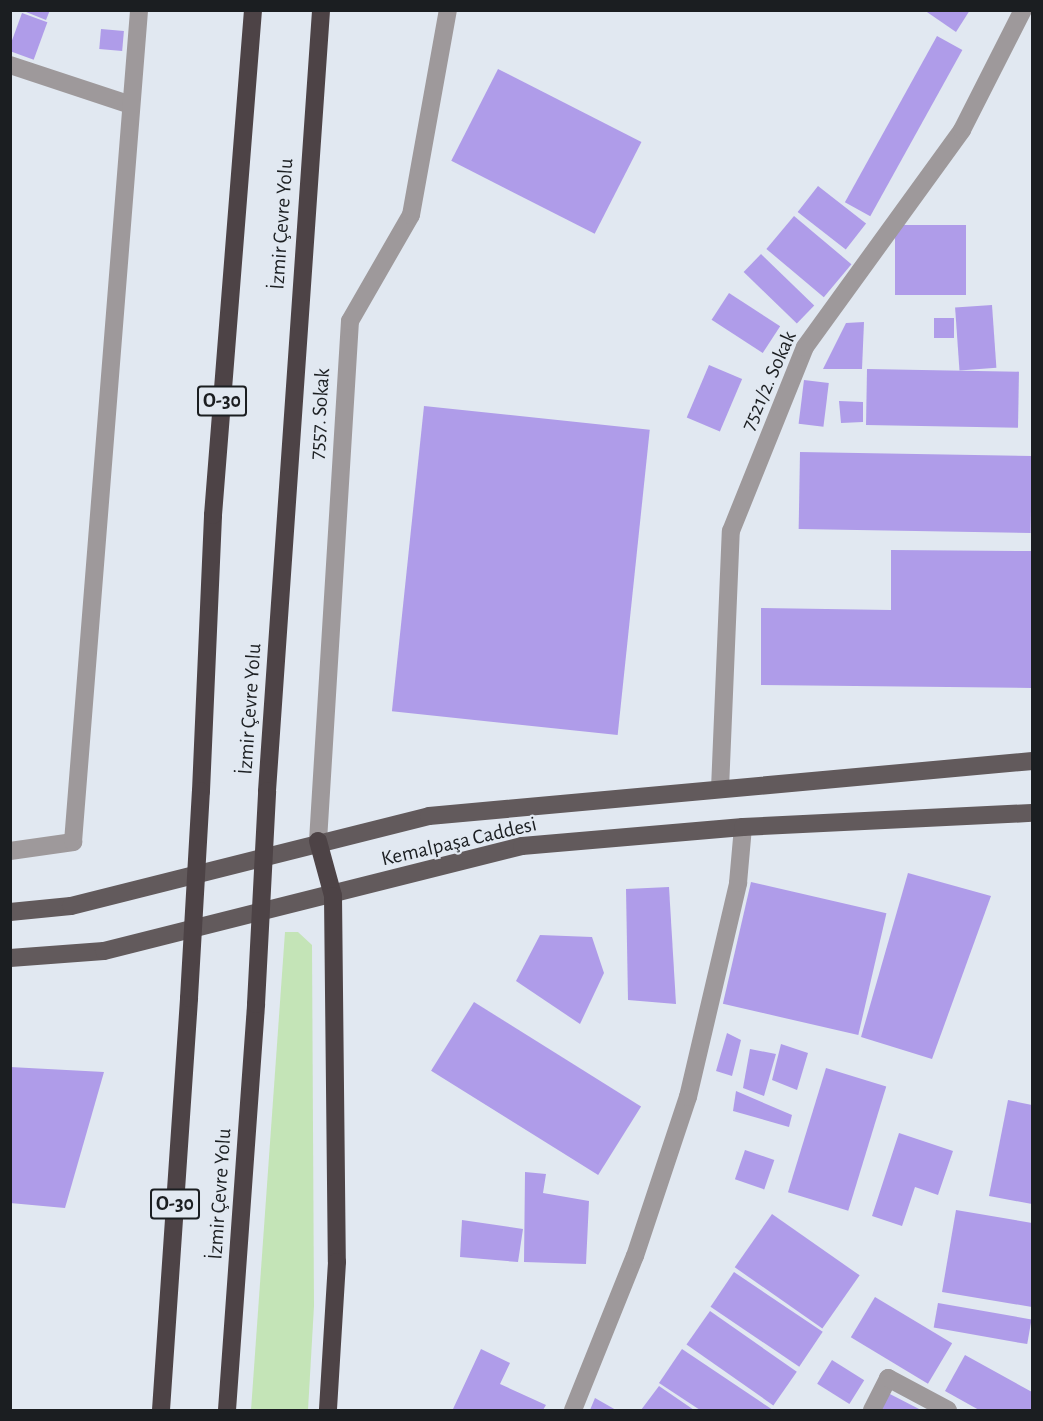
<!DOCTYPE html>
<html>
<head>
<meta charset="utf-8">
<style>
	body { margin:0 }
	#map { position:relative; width:1043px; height:1421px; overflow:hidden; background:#e1e8f1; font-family:"Alegreya Sans",sans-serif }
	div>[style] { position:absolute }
	.green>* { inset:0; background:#c4e4b7 }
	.building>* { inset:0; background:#af9ce9; transform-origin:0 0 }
	.minor>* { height:18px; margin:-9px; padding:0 9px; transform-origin:9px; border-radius:9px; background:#9e999b }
	.major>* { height:18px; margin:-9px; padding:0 9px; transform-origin:9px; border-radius:9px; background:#625a5c }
	.highway>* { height:18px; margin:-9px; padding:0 9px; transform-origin:9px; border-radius:9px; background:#4d4346 }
	.highway-bridge>* { height:18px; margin:-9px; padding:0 9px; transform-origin:9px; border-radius:9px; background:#4d4346 }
	span { translate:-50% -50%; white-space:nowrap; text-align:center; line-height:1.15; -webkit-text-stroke:4.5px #e1e8f1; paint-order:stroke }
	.shield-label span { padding:2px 4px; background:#e1e8f1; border:2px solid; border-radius:4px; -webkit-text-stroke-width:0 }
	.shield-label { font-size:20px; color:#1b1e21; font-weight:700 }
	.street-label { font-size:21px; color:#1b1e21 }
	.frame { position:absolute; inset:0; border:12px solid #1b1e21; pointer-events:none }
</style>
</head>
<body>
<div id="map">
	<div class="green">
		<div style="clip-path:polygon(285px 932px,298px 932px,312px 945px,314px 1306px,308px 1410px,251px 1410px)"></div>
	</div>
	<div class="building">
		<div style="clip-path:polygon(21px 10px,50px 10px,46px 20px)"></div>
		<div style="clip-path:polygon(924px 10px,970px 10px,956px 32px)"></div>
		<div style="left:22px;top:13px;width:27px;height:40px;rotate:20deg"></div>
		<div style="left:101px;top:29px;width:23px;height:20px;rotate:5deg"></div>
		<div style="left:937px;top:36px;width:29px;height:190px;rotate:29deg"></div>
		<div style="left:498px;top:69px;width:161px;height:103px;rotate:27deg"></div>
		<div style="left:818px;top:186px;width:61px;height:33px;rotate:38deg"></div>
		<div style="left:794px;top:216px;width:75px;height:43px;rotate:40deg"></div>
		<div style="left:895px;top:225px;width:71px;height:70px"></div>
		<div style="left:761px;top:254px;width:74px;height:25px;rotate:44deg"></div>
		<div style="left:729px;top:293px;width:61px;height:32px;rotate:33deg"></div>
		<div style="left:992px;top:305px;width:63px;height:37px;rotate:86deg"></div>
		<div style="left:934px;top:318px;width:20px;height:20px"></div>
		<div style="clip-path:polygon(864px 322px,862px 369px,823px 369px,846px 323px)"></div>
		<div style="left:709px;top:365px;width:36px;height:57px;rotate:23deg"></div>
		<div style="left:867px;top:369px;width:152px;height:56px;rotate:1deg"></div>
		<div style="left:804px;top:380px;width:25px;height:44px;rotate:7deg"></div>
		<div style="clip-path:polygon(839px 401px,863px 402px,863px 422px,841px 423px)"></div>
		<div style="left:424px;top:406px;width:227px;height:307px;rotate:6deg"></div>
		<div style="left:800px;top:452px;width:232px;height:77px;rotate:1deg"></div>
		<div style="clip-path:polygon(891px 550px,1032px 551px,1032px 688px,761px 685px,761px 608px,891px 610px)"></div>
		<div style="clip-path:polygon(908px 873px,991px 896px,932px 1059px,861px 1037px)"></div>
		<div style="left:751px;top:882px;width:139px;height:125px;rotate:13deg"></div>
		<div style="clip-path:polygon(669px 887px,676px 1004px,628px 1000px,626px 889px)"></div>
		<div style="clip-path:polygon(540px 935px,592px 937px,604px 973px,580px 1024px,516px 981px)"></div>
		<div style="left:474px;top:1002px;width:197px;height:81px;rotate:32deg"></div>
		<div style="clip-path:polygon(727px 1033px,741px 1040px,732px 1076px,716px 1071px)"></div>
		<div style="clip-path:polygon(781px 1044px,808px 1053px,797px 1090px,772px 1080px)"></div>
		<div style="clip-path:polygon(750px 1049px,776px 1054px,764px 1096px,743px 1088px)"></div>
		<div style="clip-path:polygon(10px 1067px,104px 1072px,65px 1208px,10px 1203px)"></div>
		<div style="left:826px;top:1068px;width:63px;height:130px;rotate:17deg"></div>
		<div style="clip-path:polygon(736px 1091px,792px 1115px,789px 1127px,733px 1111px)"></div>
		<div style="clip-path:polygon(1008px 1100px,1032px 1105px,1032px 1204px,989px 1196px)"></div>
		<div style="clip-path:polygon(899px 1133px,953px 1151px,938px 1195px,915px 1187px,902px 1226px,872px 1216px)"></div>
		<div style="left:745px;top:1150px;width:31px;height:31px;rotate:19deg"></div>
		<div style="clip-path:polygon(525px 1172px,546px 1174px,543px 1193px,589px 1201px,586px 1264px,524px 1262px)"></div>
		<div style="clip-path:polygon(956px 1210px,1032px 1223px,1032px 1307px,942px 1292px)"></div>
		<div style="left:772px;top:1214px;width:107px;height:65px;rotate:35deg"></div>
		<div style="clip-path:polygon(462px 1220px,523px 1229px,518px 1262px,460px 1257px)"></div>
		<div style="left:734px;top:1272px;width:107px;height:42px;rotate:34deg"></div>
		<div style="left:875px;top:1297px;width:90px;height:47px;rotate:31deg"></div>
		<div style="left:938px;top:1303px;width:95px;height:25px;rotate:10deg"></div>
		<div style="left:710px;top:1311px;width:106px;height:41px;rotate:35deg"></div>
		<div style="clip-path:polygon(481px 1349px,510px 1363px,500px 1384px,546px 1405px,543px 1410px,453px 1409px)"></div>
		<div style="clip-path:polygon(682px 1349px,773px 1410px,700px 1410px,659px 1383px)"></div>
		<div style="clip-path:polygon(965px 1355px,1032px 1392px,1032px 1410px,979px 1410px,945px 1391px)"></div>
		<div style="left:832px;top:1360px;width:38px;height:28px;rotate:32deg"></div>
		<div style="clip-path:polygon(659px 1386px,694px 1410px,641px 1410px)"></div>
		<div style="clip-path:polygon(886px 1392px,921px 1410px,877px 1410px)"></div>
		<div style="clip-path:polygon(595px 1398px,616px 1410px,590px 1410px)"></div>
	</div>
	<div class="minor">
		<div style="left:10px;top:65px;width:127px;rotate:18.3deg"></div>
		<div style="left:720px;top:789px;width:258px;rotate:-87.6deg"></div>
		<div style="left:731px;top:531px;width:198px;rotate:-68.1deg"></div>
		<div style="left:805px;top:347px;width:268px;rotate:-54.1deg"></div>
		<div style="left:962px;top:130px;width:135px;rotate:-63.1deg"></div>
		<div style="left:318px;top:841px;width:521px;rotate:-86.48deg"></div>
		<div style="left:350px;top:321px;width:122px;rotate:-60.1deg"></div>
		<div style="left:411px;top:215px;width:208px;rotate:-79.8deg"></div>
		<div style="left:10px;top:851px;width:64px;rotate:-8.1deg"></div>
		<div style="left:73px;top:842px;width:835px;rotate:-85.46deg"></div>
		<div style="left:573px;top:1410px;width:166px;rotate:-68.1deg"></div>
		<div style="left:635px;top:1256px;width:168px;rotate:-71.6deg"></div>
		<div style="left:688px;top:1097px;width:220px;rotate:-76.8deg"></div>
		<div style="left:738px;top:883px;width:56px;rotate:-84.9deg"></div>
		<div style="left:872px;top:1410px;width:36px;rotate:-63deg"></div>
		<div style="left:888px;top:1378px;width:68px;rotate:28.1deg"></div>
	</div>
	<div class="major">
		<div style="left:10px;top:912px;width:61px;rotate:-5.6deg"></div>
		<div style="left:71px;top:906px;width:369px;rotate:-14.1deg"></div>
		<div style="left:429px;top:816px;width:606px;rotate:-5.21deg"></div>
		<div style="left:10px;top:958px;width:94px;rotate:-4.3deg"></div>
		<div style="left:104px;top:951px;width:431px;rotate:-14.1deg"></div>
		<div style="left:522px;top:846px;width:222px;rotate:-4.9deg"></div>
		<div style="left:743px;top:827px;width:289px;rotate:-2.8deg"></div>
	</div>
	<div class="highway">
		<div style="left:201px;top:791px;width:276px;rotate:-87.5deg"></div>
		<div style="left:213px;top:515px;width:507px;rotate:-85.47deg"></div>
		<div style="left:267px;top:791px;width:783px;rotate:-86.04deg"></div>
		<div style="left:318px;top:841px;width:57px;rotate:74.7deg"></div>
		<div style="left:333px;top:896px;width:366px;rotate:89.4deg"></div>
		<div style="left:337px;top:1262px;width:148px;rotate:93.5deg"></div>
		<div style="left:161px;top:1410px;width:413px;rotate:-86.1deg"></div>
		<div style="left:227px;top:1410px;width:407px;rotate:-85.9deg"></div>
	</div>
	<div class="highway-bridge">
		<div style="left:189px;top:998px;width:207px;rotate:-86.7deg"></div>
		<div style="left:256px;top:1004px;width:213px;rotate:-87deg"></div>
	</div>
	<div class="shield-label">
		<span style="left:222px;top:401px">O-30</span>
		<span style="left:175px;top:1204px">O-30</span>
	</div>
	<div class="street-label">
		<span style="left:282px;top:224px;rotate:-86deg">İzmir Çevre Yolu</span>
		<span style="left:769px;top:381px;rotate:-66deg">7521/2. Sokak</span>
		<span style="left:320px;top:414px;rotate:-86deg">7557. Sokak</span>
		<span style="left:250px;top:709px;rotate:-86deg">İzmir Çevre Yolu</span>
		<span style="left:459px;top:842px;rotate:-13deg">Kemalpaşa Caddesi</span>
		<span style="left:220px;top:1194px;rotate:-86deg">İzmir Çevre Yolu</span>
	</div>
	<div class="frame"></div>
</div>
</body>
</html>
